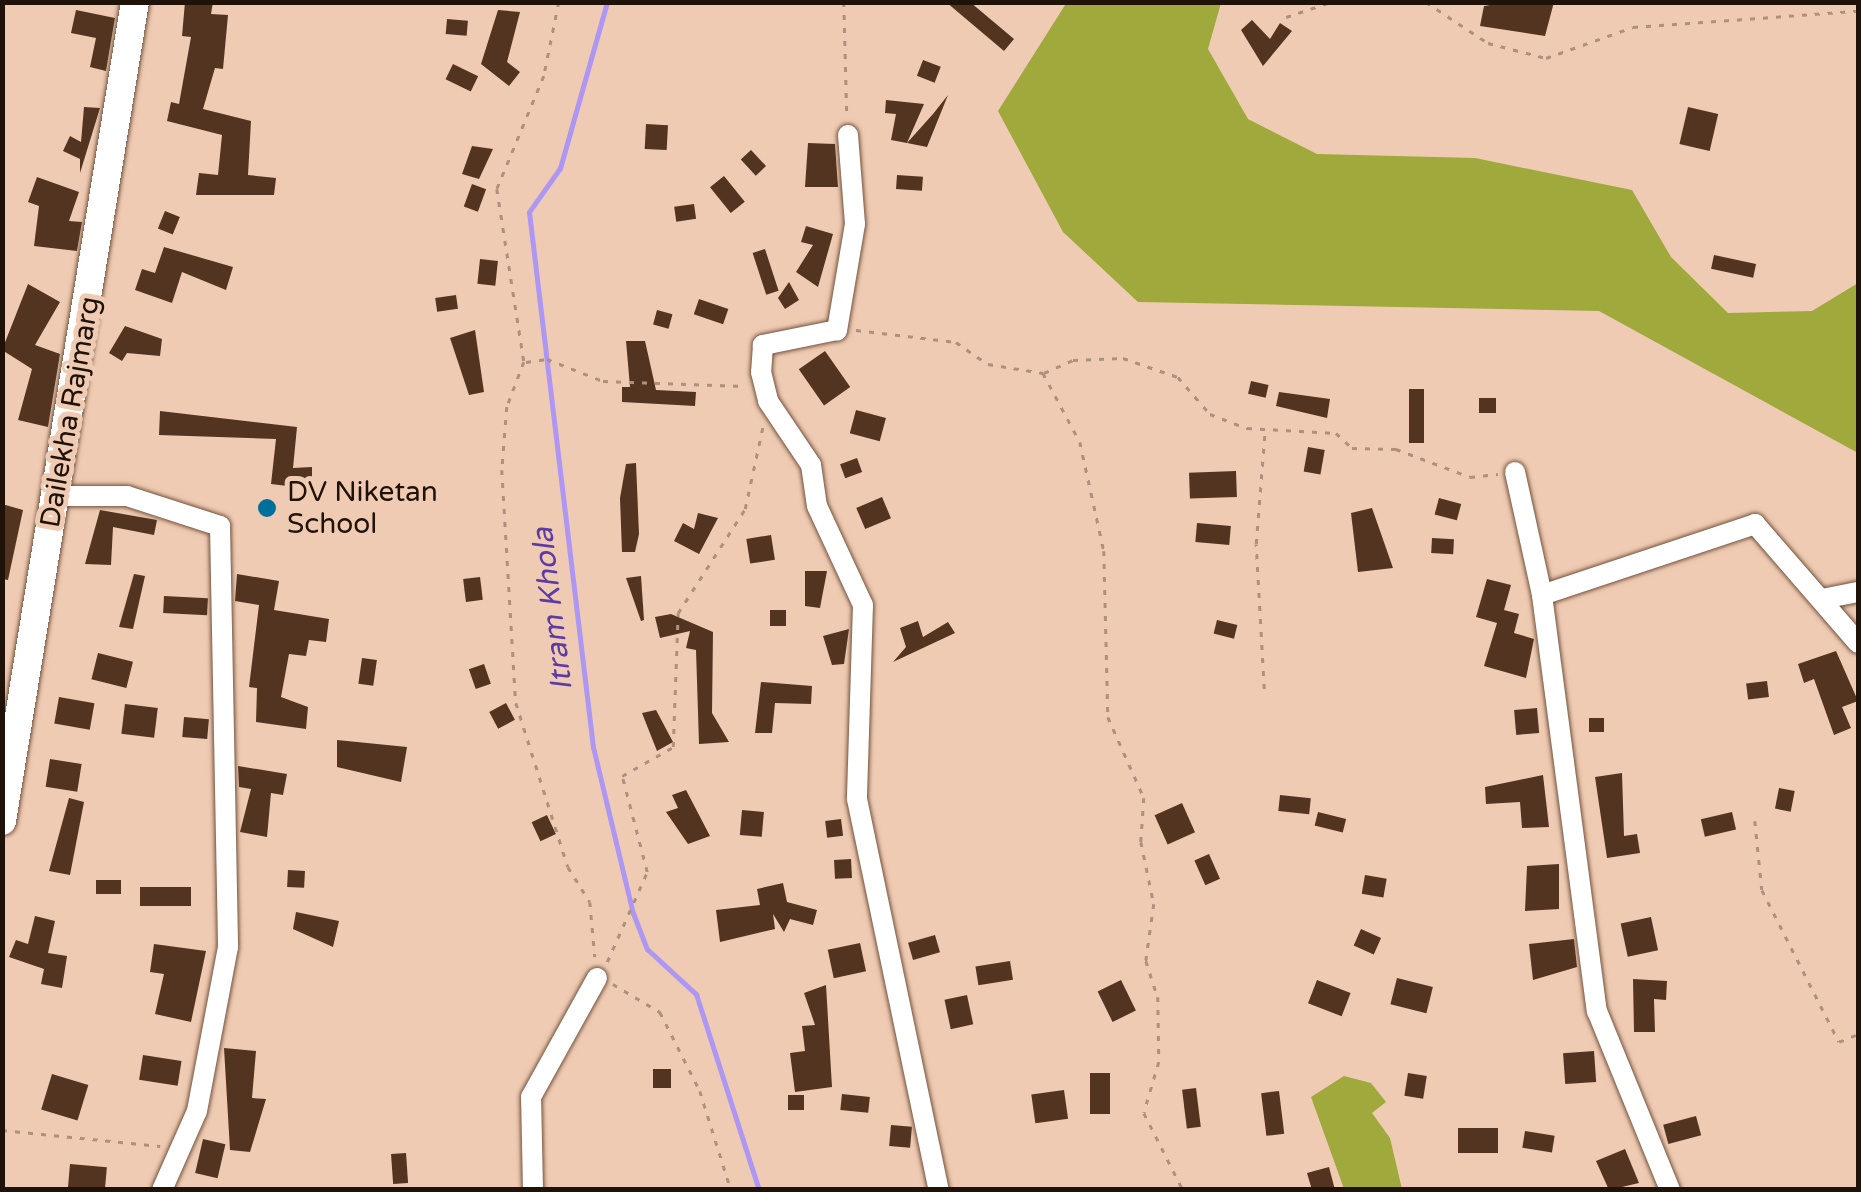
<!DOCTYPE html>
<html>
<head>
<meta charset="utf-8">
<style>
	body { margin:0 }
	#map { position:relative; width:1861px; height:1192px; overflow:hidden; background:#f0cbb3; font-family:"Varela Round",sans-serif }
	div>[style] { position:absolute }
	.forest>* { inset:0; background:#9fa93c }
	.stream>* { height:5px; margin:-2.5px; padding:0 2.5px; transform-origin:2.5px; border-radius:2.5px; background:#ad97f3 }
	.building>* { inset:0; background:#523420; transform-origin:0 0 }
	.path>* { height:2.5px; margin-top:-1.25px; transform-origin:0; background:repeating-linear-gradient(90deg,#ad907d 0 5px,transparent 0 13px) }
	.roads { filter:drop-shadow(0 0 2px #72523d) drop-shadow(0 0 2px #72523d) }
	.minor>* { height:20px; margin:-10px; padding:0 10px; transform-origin:10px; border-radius:10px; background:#fff }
	.secondary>* { height:28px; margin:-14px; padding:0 14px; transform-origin:14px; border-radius:14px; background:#fff }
	.dots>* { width:28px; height:28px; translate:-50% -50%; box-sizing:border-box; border:5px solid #f0cbb3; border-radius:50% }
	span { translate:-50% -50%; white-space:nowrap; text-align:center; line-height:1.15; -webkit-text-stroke:10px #f0cbb3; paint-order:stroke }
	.street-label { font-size:28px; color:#1f1209 }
	.poi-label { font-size:28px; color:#1f1209 }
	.left { translate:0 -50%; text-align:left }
	.water-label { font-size:30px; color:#5d3ba4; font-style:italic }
	.frame { position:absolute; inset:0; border:5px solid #1f1209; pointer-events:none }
</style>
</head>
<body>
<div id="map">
	<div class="forest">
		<div style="clip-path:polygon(1067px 2px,1221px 3px,1208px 49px,1248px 119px,1317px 154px,1475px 158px,1632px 190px,1671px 257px,1728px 313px,1812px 311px,1858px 283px,1858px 453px,1599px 311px,1138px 302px,1063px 232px,998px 111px)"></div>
		<div style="clip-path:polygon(1344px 1076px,1371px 1083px,1386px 1102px,1372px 1113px,1390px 1138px,1402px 1189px,1344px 1189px,1311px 1097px)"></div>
	</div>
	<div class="stream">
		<div style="left:607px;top:2px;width:173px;rotate:105.8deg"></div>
		<div style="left:560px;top:168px;width:54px;rotate:125.2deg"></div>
		<div style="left:529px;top:212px;width:539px;rotate:83.18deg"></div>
		<div style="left:593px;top:747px;width:171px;rotate:76.5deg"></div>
		<div style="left:633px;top:913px;width:39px;rotate:69deg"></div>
		<div style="left:647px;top:949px;width:67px;rotate:42.6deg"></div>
		<div style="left:696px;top:994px;width:206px;rotate:72.2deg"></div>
	</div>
	<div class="building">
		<div style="clip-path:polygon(185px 2px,213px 2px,211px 14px,228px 15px,223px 69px,215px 68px,203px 109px,251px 121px,248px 175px,276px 178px,274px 195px,196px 195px,199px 173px,218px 175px,222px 135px,167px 121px,171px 102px,179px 104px,191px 37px,182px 36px)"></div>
		<div style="clip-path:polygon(946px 2px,970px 2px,1014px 39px,1004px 51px)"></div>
		<div style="clip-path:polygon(1509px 2px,1554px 2px,1545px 36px,1480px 26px,1484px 6px)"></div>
		<div style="clip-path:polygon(76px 10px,115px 18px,106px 71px,90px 67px,96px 38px,71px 33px)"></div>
		<div style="clip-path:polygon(498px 10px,520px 12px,507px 62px,520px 72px,509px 86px,481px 64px)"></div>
		<div style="left:447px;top:19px;width:21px;height:15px;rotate:5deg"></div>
		<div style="clip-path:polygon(1252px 20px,1270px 39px,1280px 23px,1292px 31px,1263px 66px,1241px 30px)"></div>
		<div style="left:923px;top:60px;width:19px;height:17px;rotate:21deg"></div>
		<div style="left:453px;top:64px;width:28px;height:17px;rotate:26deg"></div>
		<div style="clip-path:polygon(948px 95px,927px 147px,907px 143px,933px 114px)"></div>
		<div style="clip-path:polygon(886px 100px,924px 104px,907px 143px,891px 140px,896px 114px,885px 113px)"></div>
		<div style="clip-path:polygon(84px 107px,100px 108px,80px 173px,80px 159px,63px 151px,70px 136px,81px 142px)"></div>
		<div style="left:1688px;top:107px;width:31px;height:38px;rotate:13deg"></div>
		<div style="left:646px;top:124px;width:22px;height:25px;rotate:3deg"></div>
		<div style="clip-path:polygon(808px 143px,835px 144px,838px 187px,805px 187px)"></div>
		<div style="clip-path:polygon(472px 146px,493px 149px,479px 179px,462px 174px)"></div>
		<div style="left:751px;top:150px;width:22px;height:14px;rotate:47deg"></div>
		<div style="left:897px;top:175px;width:26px;height:14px;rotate:4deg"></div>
		<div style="left:724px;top:176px;width:33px;height:18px;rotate:51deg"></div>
		<div style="clip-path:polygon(37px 177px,79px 192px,69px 221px,82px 222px,77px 251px,34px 246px,39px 206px,28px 202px)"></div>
		<div style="left:472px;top:184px;width:15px;height:24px;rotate:20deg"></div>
		<div style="left:694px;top:204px;width:15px;height:20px;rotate:82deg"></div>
		<div style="left:165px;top:211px;width:16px;height:19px;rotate:22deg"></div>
		<div style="clip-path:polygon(806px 226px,833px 234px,818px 287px,796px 272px,813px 245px,801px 242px)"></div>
		<div style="clip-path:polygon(164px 247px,233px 267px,226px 290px,182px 272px,172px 303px,135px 290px,142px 269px,155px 273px)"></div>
		<div style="left:765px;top:249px;width:44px;height:13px;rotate:72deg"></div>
		<div style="left:1714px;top:255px;width:43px;height:14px;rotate:12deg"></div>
		<div style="left:480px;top:259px;width:18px;height:25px;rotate:6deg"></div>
		<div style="clip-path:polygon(789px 282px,799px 300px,785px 309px,778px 298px)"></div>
		<div style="clip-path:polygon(28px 284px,60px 302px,35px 345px,60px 354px,48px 427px,18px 420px,32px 369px,2px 350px)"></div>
		<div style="left:456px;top:295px;width:14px;height:21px;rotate:82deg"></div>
		<div style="left:699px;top:299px;width:31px;height:16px;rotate:19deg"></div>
		<div style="left:657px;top:310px;width:16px;height:15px;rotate:15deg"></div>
		<div style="clip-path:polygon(125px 326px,162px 339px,160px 356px,127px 353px,122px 361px,109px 353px)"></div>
		<div style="clip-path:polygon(475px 330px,484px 392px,469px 395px,450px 338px)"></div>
		<div style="clip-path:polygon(626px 341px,645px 341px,656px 390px,696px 392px,695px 406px,622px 402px,622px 387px,630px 387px)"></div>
		<div style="left:825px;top:351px;width:44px;height:32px;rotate:55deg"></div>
		<div style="left:1251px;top:381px;width:18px;height:13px;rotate:13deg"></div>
		<div style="left:1409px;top:389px;width:15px;height:54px"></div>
		<div style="clip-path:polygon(1279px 392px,1330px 399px,1327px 418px,1276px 406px)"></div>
		<div style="left:1479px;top:398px;width:17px;height:15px"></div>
		<div style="left:856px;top:410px;width:31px;height:24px;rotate:15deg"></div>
		<div style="clip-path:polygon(160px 411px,297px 427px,293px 468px,312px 467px,312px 489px,271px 484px,276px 439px,159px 435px)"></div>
		<div style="left:1308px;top:447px;width:17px;height:25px;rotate:10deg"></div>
		<div style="left:857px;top:458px;width:15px;height:18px;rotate:70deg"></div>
		<div style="clip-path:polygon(636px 463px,639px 534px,635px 552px,622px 552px,620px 498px,626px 464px)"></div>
		<div style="left:1236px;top:471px;width:26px;height:47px;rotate:88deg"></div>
		<div style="left:882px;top:497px;width:23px;height:28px;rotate:67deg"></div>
		<div style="left:1439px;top:498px;width:23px;height:17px;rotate:15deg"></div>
		<div style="clip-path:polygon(2px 504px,23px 510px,8px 580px,2px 579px)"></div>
		<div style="clip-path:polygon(1372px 508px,1393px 568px,1358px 572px,1351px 513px)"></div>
		<div style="clip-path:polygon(100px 510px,157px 520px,154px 535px,113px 527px,111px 565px,85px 564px)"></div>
		<div style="clip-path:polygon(698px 513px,718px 518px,699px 554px,674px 541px,683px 523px,694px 529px)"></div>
		<div style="left:1197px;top:523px;width:34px;height:19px;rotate:5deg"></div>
		<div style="left:771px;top:535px;width:25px;height:25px;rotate:81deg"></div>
		<div style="left:1432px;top:538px;width:22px;height:15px;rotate:3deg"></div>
		<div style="clip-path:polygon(805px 571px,827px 571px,820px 608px,805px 606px)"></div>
		<div style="clip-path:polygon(134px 574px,145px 576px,133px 629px,119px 627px)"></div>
		<div style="clip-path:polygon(237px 574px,279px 581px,274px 610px,329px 619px,326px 642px,309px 640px,306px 656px,289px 654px,281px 697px,308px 707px,306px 729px,256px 722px,257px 688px,249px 687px,259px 605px,235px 601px)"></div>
		<div style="clip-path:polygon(641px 576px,644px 620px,641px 621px,626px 578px)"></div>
		<div style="left:480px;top:577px;width:23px;height:17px;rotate:83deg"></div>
		<div style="clip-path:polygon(1487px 579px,1511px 585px,1504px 610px,1519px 614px,1514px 633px,1534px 639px,1526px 678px,1484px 666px,1497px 623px,1476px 617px)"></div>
		<div style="left:164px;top:596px;width:44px;height:17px;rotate:3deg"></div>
		<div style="left:770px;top:610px;width:16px;height:16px"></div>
		<div style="clip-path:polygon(671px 614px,713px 632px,712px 713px,729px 742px,699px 744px,696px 650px,686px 648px,690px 631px,660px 638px,655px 617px)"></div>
		<div style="left:1217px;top:620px;width:21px;height:14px;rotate:14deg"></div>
		<div style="clip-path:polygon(918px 621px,923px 637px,948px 622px,955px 633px,893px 662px,906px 647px,900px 628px)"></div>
		<div style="clip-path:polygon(849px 629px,844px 664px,832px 665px,823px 636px)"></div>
		<div style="clip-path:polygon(1836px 651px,1858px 701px,1842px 707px,1851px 728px,1834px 735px,1814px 679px,1804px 683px,1798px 664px)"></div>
		<div style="left:98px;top:653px;width:36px;height:27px;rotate:14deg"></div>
		<div style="left:362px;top:658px;width:15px;height:26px;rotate:8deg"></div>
		<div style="left:484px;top:664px;width:21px;height:16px;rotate:71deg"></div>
		<div style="left:1767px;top:681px;width:16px;height:21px;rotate:83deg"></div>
		<div style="clip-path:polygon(761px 682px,812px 686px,811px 704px,775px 703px,772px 733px,755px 733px)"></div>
		<div style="left:59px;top:697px;width:36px;height:27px;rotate:10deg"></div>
		<div style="left:506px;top:703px;width:19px;height:19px;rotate:62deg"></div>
		<div style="left:125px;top:704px;width:33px;height:30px;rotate:7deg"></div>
		<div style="left:1537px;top:708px;width:25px;height:23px;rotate:85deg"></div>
		<div style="clip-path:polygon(656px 710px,673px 742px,657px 751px,642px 713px)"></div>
		<div style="left:184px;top:717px;width:25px;height:20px;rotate:5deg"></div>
		<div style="left:1589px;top:718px;width:15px;height:14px"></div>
		<div style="clip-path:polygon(337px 740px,407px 747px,401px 782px,337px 767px)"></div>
		<div style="left:50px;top:759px;width:32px;height:28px;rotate:9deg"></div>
		<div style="clip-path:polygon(238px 766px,287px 774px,283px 795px,271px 793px,267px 837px,240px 832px,251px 789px,239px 787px)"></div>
		<div style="clip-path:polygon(1622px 773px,1624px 836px,1637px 834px,1640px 853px,1607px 858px,1595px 777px)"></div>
		<div style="clip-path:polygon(1543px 775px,1549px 827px,1522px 828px,1520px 802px,1486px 804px,1485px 787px)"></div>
		<div style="left:1779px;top:788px;width:16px;height:21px;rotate:11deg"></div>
		<div style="clip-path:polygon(686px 790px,710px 836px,688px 844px,666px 812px,678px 808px,672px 795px)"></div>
		<div style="left:1280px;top:795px;width:31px;height:16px;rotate:6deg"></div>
		<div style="clip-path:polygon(69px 798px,84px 802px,70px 875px,49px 871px)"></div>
		<div style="left:1182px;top:803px;width:32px;height:30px;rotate:66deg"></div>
		<div style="left:742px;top:810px;width:22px;height:25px;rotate:5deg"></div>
		<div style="left:1318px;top:812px;width:29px;height:14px;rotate:14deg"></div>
		<div style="left:1732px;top:812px;width:18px;height:32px;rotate:77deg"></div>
		<div style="left:547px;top:815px;width:21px;height:17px;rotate:65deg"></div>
		<div style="left:841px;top:819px;width:17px;height:16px;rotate:83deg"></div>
		<div style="left:1209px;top:854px;width:27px;height:16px;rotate:66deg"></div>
		<div style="left:851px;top:859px;width:19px;height:17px;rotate:87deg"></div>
		<div style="clip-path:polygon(1559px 864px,1559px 909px,1525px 911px,1527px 866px)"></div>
		<div style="left:288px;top:870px;width:17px;height:17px;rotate:3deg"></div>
		<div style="left:1365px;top:875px;width:22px;height:19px;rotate:10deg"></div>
		<div style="left:96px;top:880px;width:25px;height:14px"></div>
		<div style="clip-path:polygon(783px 883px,787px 902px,817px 910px,813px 925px,790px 919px,784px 932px,773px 914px,775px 929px,720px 942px,716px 910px,760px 905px,757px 889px)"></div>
		<div style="left:140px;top:887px;width:51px;height:19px"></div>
		<div style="clip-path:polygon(296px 912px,339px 921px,333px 947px,293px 929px)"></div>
		<div style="clip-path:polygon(35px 916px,55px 921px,48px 953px,67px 956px,62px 988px,41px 984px,44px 969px,9px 957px,16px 940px,28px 944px)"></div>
		<div style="left:1651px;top:917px;width:34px;height:31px;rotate:78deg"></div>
		<div style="left:1361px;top:929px;width:22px;height:18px;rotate:24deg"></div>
		<div style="left:935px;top:935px;width:18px;height:28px;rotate:74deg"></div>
		<div style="clip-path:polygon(1574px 939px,1577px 967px,1533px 980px,1529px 944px)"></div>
		<div style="left:860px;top:943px;width:29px;height:33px;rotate:78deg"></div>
		<div style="clip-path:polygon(154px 944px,206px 951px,191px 1022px,155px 1014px,164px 974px,150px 972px)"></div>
		<div style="left:1010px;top:961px;width:19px;height:35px;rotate:81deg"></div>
		<div style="left:1397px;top:978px;width:37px;height:27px;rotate:14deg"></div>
		<div style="clip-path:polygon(1633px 979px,1667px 981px,1666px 1000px,1654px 999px,1655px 1032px,1634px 1032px)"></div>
		<div style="left:1121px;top:980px;width:34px;height:26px;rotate:64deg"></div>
		<div style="left:1317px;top:980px;width:36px;height:25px;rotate:21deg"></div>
		<div style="clip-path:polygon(826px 985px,832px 1087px,795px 1092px,790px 1053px,805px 1051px,802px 1026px,815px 1025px,804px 993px)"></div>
		<div style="left:967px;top:995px;width:30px;height:23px;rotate:78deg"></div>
		<div style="clip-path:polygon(224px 1048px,256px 1051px,252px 1098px,266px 1099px,250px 1152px,230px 1150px)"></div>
		<div style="left:1594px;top:1051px;width:31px;height:31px;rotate:86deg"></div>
		<div style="left:143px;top:1055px;width:39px;height:25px;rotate:9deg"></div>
		<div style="left:653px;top:1069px;width:18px;height:19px"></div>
		<div style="left:1090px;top:1073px;width:20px;height:41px"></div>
		<div style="left:1408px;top:1073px;width:19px;height:23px;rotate:9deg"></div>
		<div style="left:52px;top:1074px;width:38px;height:37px;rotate:17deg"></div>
		<div style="left:1196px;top:1088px;width:39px;height:14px;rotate:83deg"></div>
		<div style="left:1064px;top:1090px;width:29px;height:33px;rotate:82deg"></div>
		<div style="left:1279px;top:1091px;width:43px;height:18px;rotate:83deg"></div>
		<div style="left:842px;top:1094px;width:28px;height:16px;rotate:6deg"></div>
		<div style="left:788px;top:1095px;width:16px;height:15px"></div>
		<div style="left:1696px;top:1116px;width:20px;height:34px;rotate:75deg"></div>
		<div style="left:891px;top:1125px;width:21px;height:21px;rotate:5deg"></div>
		<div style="left:1498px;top:1128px;width:25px;height:40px;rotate:90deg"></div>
		<div style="left:1525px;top:1131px;width:30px;height:17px;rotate:9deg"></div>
		<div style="left:203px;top:1139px;width:23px;height:35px;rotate:13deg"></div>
		<div style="clip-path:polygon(1625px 1149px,1639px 1183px,1609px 1190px,1596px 1161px)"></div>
		<div style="left:406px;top:1153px;width:30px;height:15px;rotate:86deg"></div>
		<div style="left:70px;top:1164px;width:37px;height:26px;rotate:5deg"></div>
		<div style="clip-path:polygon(1329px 1167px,1335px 1190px,1312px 1190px,1307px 1173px)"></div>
	</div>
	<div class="path">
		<div style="left:559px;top:2px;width:76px;rotate:101.5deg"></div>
		<div style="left:544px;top:76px;width:122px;rotate:112.6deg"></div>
		<div style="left:497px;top:189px;width:175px;rotate:81.1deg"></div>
		<div style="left:524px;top:362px;width:48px;rotate:110.7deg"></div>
		<div style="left:507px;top:407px;width:63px;rotate:94.5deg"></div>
		<div style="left:502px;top:470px;width:233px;rotate:86.6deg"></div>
		<div style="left:516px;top:703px;width:172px;rotate:72.4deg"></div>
		<div style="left:568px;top:867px;width:41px;rotate:57.8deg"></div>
		<div style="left:590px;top:902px;width:55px;rotate:84.8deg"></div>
		<div style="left:844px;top:2px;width:116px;rotate:88.5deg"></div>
		<div style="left:1426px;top:2px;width:74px;rotate:33.5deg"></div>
		<div style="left:1488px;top:43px;width:60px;rotate:14.5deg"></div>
		<div style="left:1546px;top:58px;width:92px;rotate:-19.6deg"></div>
		<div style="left:1633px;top:27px;width:226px;rotate:-4.1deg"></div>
		<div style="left:1286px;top:17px;width:47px;rotate:-18.4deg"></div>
		<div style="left:856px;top:330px;width:101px;rotate:6.8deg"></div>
		<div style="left:956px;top:342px;width:39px;rotate:35deg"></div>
		<div style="left:988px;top:364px;width:56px;rotate:9.3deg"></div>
		<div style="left:1043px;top:373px;width:78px;rotate:61.8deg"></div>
		<div style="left:1080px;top:442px;width:112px;rotate:77.6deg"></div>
		<div style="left:1104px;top:551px;width:166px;rotate:88.6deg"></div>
		<div style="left:1108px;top:717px;width:89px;rotate:66deg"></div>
		<div style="left:1144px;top:798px;width:44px;rotate:93.9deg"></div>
		<div style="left:1141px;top:842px;width:63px;rotate:78.2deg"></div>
		<div style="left:1154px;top:904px;width:58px;rotate:98deg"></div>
		<div style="left:1146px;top:961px;width:38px;rotate:72deg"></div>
		<div style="left:1158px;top:997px;width:65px;rotate:89.1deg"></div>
		<div style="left:1159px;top:1062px;width:53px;rotate:106.4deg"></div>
		<div style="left:1144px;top:1113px;width:86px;rotate:63.1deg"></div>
		<div style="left:526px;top:362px;width:21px;rotate:-8deg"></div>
		<div style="left:547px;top:359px;width:60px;rotate:21.4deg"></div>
		<div style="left:603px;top:381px;width:140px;rotate:2deg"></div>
		<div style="left:1044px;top:373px;width:32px;rotate:-24deg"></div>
		<div style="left:1073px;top:360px;width:50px;rotate:-2.3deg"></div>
		<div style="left:1123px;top:358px;width:58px;rotate:19.1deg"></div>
		<div style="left:1178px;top:377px;width:49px;rotate:49.1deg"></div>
		<div style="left:1210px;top:414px;width:40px;rotate:21deg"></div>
		<div style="left:1247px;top:428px;width:89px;rotate:3.2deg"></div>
		<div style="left:1336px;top:433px;width:22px;rotate:43deg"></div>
		<div style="left:1352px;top:448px;width:44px;rotate:1.3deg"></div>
		<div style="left:1396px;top:449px;width:79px;rotate:20.7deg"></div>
		<div style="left:1470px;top:477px;width:28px;rotate:-6deg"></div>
		<div style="left:1264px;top:689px;width:145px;rotate:-93.2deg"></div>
		<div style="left:1256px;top:544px;width:114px;rotate:-85.5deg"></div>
		<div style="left:1755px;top:821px;width:69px;rotate:84.2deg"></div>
		<div style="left:1762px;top:890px;width:170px;rotate:63.1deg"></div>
		<div style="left:1839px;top:1042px;width:21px;rotate:-23deg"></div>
		<div style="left:607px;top:962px;width:98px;rotate:-66deg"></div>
		<div style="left:647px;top:872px;width:99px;rotate:-104.6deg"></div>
		<div style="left:622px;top:776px;width:59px;rotate:-29.6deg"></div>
		<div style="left:673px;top:747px;width:134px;rotate:-87.9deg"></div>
		<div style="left:678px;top:613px;width:124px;rotate:-57.2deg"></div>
		<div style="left:745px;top:509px;width:85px;rotate:-77.8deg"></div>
		<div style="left:613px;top:984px;width:55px;rotate:30.8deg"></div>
		<div style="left:660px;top:1012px;width:89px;rotate:63.1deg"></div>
		<div style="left:700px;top:1091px;width:104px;rotate:72.6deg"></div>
		<div style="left:2px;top:1130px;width:159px;rotate:5.8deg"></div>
	</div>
	<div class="roads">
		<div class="minor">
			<div style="left:848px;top:135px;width:89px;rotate:85.5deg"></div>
			<div style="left:855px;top:224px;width:108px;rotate:99.6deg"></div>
			<div style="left:837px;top:330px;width:76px;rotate:168.5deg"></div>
			<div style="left:763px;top:345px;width:27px;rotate:94deg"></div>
			<div style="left:761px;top:372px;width:30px;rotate:76deg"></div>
			<div style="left:768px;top:401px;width:77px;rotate:56.1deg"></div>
			<div style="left:811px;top:465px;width:41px;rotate:81.7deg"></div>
			<div style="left:817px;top:506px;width:109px;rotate:65.1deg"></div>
			<div style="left:863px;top:605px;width:194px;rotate:91.8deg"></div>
			<div style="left:857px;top:799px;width:400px;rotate:78.2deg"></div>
			<div style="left:1515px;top:472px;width:126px;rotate:77.6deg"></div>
			<div style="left:1542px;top:595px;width:420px;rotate:82.5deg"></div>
			<div style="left:1597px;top:1011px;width:193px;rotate:67.8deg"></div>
			<div style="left:56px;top:496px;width:71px"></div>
			<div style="left:127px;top:496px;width:98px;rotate:17.9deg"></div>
			<div style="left:220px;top:526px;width:421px;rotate:88.9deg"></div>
			<div style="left:228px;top:947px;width:167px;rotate:100.7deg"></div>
			<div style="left:197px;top:1111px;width:86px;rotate:113.9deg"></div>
			<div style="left:1542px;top:595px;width:225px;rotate:-18.4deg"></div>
			<div style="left:1755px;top:524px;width:157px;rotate:49.1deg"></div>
			<div style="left:1822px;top:599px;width:37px;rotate:-11deg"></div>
			<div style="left:533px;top:1190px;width:93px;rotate:-91.2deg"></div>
			<div style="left:531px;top:1097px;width:136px;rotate:-61deg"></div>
		</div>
		<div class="secondary">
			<div style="left:2px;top:821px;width:830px;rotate:-80.78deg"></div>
		</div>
	</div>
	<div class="dots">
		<div style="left:267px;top:508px;background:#00709b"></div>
	</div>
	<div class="street-label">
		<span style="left:70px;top:412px;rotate:-80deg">Dailekha Rajmarg</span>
	</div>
	<div class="poi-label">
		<span class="left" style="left:287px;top:508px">DV Niketan<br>School</span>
	</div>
	<div class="water-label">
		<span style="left:553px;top:609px;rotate:-97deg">Itram Khola</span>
	</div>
	<div class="frame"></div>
</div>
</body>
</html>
